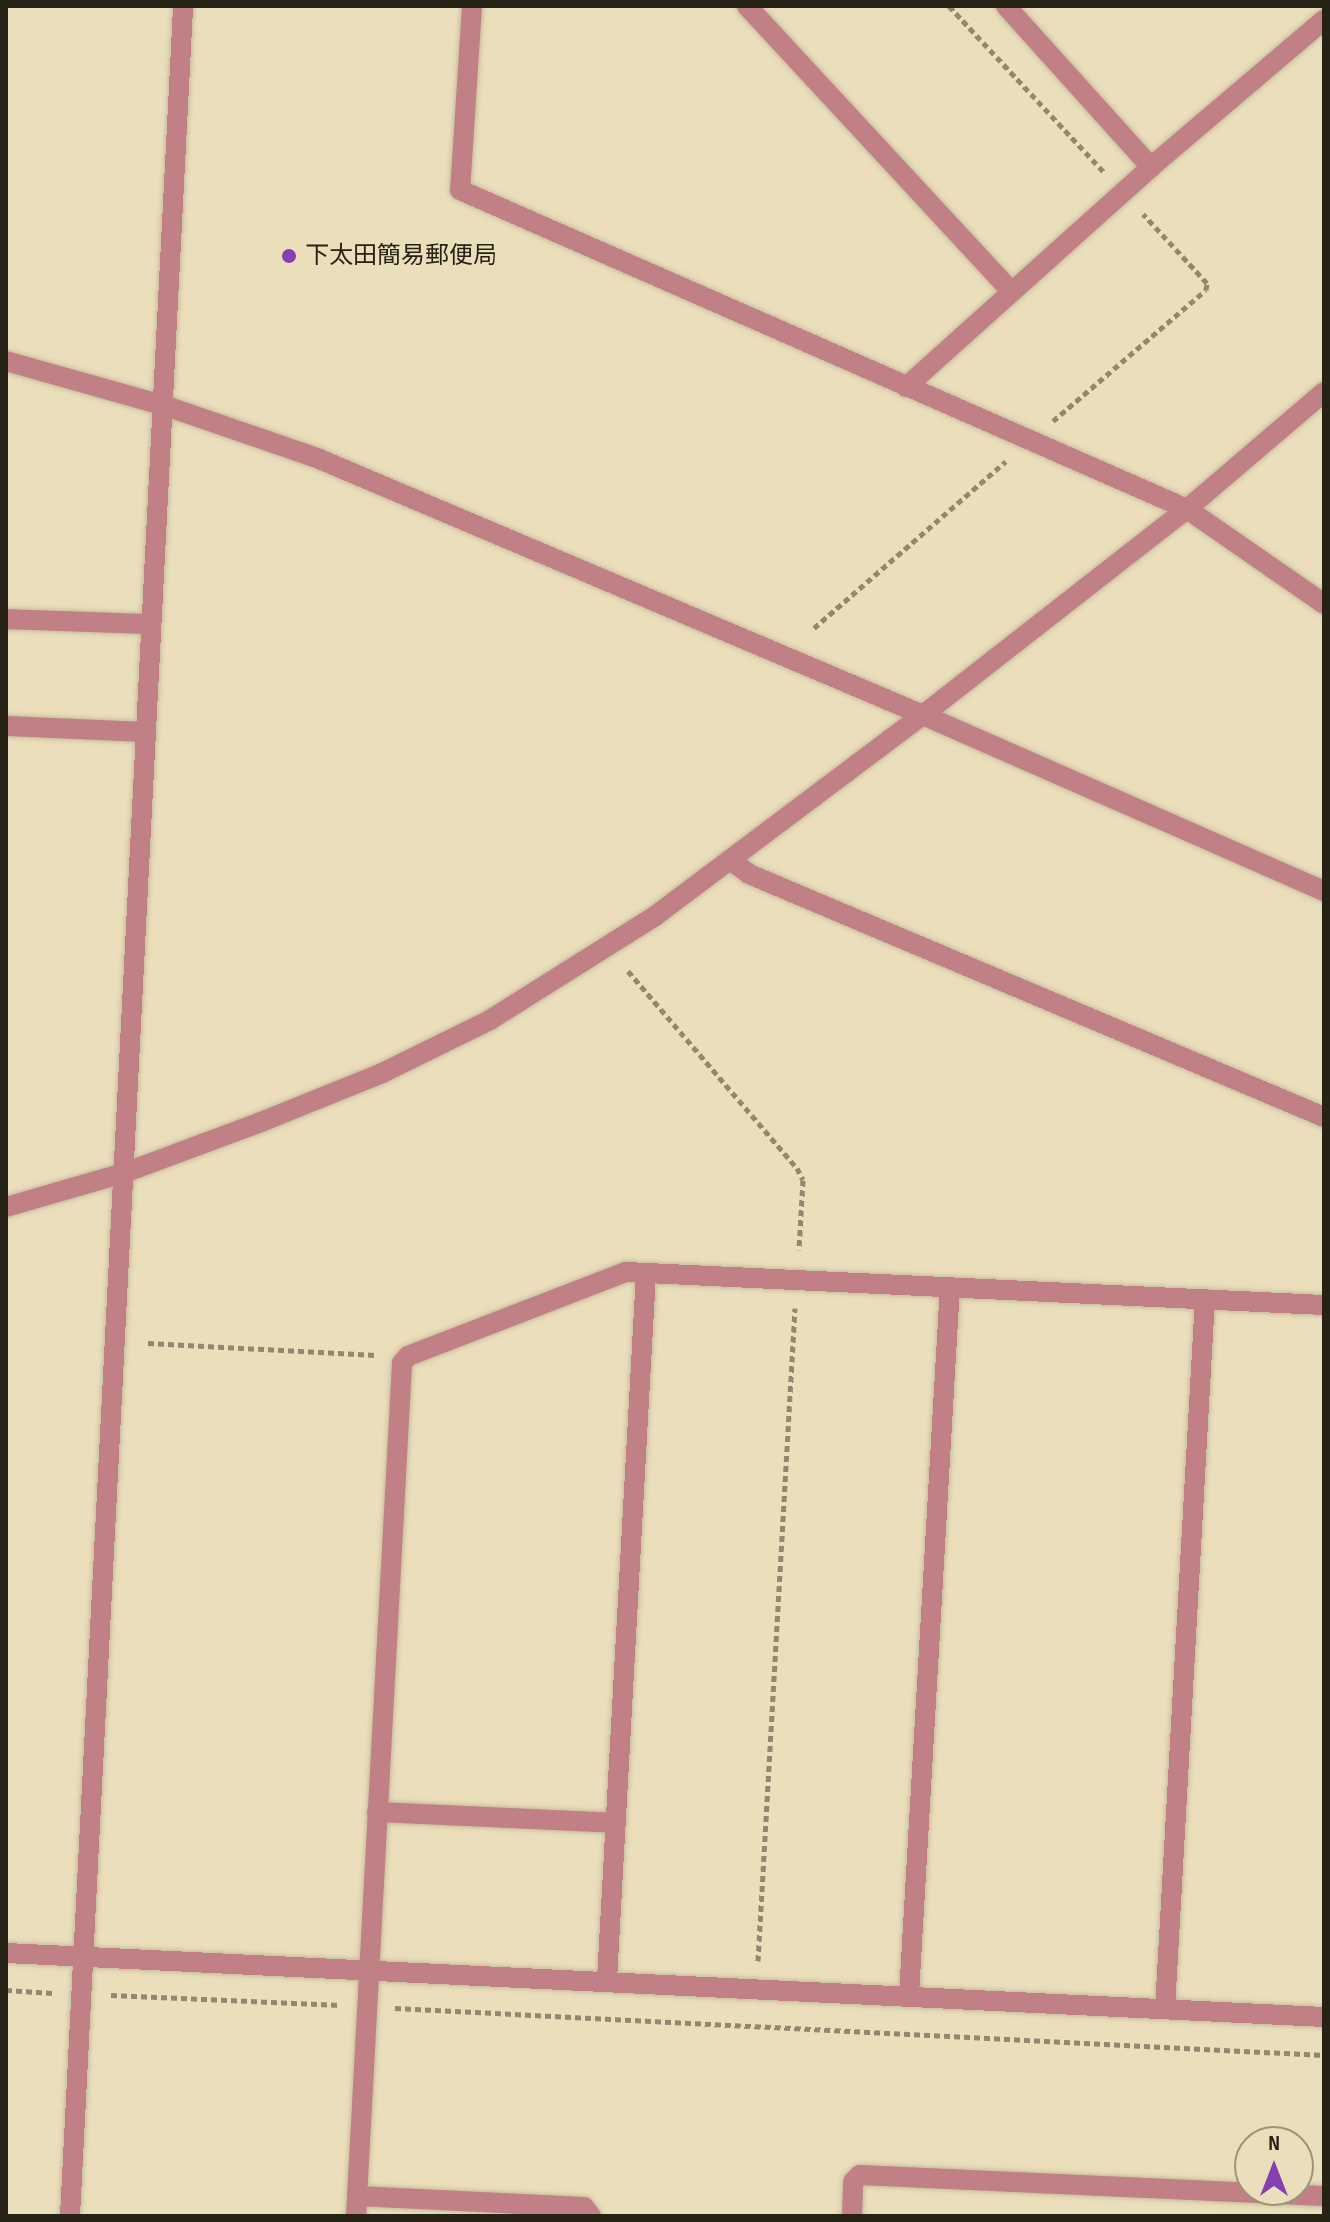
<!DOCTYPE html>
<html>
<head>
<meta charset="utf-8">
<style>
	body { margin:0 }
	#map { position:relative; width:1330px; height:2222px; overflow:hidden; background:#eadebb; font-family:"Sofia Sans Condensed","Noto Sans JP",sans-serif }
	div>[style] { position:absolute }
	.path>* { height:5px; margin-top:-2.5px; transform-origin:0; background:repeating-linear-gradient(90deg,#90886f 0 6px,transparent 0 10px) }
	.roads { filter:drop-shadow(0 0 2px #c7bc9d) drop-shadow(0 0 2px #c7bc9d) }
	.service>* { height:20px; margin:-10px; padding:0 10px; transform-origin:10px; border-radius:10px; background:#c17f86 }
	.minor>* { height:20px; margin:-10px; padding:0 10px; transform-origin:10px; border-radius:10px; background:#c17f86 }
	.tertiary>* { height:20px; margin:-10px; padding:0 10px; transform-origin:10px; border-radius:10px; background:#c17f86 }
	.dots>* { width:22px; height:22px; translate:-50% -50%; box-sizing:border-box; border:4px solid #eadebb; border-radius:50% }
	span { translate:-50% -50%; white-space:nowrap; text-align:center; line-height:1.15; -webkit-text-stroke:8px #eadebb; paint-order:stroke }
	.poi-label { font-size:24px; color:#262215 }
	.left { translate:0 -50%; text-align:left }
	.frame { position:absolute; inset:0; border:8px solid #262215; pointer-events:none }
	.north { position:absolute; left:1234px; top:2126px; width:80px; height:80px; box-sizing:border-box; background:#eadebb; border:2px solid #9c9379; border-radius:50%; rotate:0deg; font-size:22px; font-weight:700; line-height:32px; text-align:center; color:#262215 }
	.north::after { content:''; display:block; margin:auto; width:28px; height:36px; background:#873fb1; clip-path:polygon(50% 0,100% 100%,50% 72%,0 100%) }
</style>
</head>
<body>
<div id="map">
	<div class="path">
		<div style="left:949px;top:6px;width:227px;rotate:47deg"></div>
		<div style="left:1053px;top:421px;width:201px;rotate:-40.6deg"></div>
		<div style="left:1206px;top:290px;width:7px;rotate:-82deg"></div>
		<div style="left:1207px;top:283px;width:94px;rotate:-132.8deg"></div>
		<div style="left:814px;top:628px;width:254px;rotate:-41deg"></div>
		<div style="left:628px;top:971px;width:260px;rotate:49.4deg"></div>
		<div style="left:797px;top:1168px;width:13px;rotate:63deg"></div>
		<div style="left:803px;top:1180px;width:70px;rotate:93.3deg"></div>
		<div style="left:148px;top:1343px;width:228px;rotate:3deg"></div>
		<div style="left:758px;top:1961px;width:654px;rotate:-86.76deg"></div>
		<div style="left:6px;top:1990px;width:47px;rotate:3.7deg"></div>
		<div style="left:111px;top:1995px;width:230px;rotate:2.5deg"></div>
		<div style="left:395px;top:2008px;width:930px;rotate:2.9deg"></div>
	</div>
	<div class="roads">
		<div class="service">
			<div style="left:6px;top:619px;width:145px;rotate:2deg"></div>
		</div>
		<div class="minor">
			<div style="left:472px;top:6px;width:184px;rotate:93.7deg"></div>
			<div style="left:460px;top:190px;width:794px;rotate:23.69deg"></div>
			<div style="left:1187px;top:509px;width:167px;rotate:34.7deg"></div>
			<div style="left:747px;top:6px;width:388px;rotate:47.2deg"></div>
			<div style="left:1006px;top:6px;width:217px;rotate:48deg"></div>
			<div style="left:906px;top:387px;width:329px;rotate:-41.9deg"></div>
			<div style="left:1151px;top:167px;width:227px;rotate:-40.4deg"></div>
			<div style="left:923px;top:715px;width:335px;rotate:-38deg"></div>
			<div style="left:1187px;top:509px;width:180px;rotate:-40.5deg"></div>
			<div style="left:6px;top:726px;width:140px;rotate:2.5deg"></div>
			<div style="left:730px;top:860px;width:24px;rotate:36deg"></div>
			<div style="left:749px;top:874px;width:624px;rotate:22.91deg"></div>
			<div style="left:377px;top:1812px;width:238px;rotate:2.6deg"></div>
			<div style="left:6px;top:1953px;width:1320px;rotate:2.78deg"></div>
			<div style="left:607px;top:1980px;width:708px;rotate:-86.84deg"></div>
			<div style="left:909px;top:1995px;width:709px;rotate:-86.69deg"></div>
			<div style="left:1165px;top:2009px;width:711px;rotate:-86.78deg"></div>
			<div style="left:357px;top:2196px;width:227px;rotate:2.8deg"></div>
			<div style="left:584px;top:2207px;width:11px;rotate:52deg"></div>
			<div style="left:356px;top:2216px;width:854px;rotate:-86.91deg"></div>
			<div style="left:402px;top:1363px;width:9px;rotate:-49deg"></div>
			<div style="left:408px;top:1356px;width:234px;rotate:-21.1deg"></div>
			<div style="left:626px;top:1272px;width:699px;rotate:2.71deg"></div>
			<div style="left:852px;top:2216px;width:34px;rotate:-88deg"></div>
			<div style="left:853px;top:2182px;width:10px;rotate:-45deg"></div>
			<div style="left:860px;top:2175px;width:464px;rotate:2.6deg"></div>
		</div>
		<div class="tertiary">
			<div style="left:6px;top:361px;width:163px;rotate:15.7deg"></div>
			<div style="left:163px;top:405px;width:163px;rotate:19deg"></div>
			<div style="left:317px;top:458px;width:658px;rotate:22.98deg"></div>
			<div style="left:6px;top:1207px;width:123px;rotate:-16.1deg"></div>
			<div style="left:124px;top:1173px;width:146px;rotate:-20.4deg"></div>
			<div style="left:261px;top:1122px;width:131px;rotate:-22deg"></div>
			<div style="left:382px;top:1073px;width:120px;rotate:-26.1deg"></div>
			<div style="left:490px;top:1020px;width:195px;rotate:-32.2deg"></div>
			<div style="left:655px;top:916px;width:335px;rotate:-36.9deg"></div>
			<div style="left:923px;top:715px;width:438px;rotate:23.7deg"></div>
			<div style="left:70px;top:2216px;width:2213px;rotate:-87.07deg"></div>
		</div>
	</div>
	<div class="dots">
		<div style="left:289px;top:256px;background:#873fb1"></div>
	</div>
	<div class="poi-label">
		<span class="left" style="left:305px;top:256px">下太田簡易郵便局</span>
	</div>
	<div class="frame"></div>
	<div class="north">N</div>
</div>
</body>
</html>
